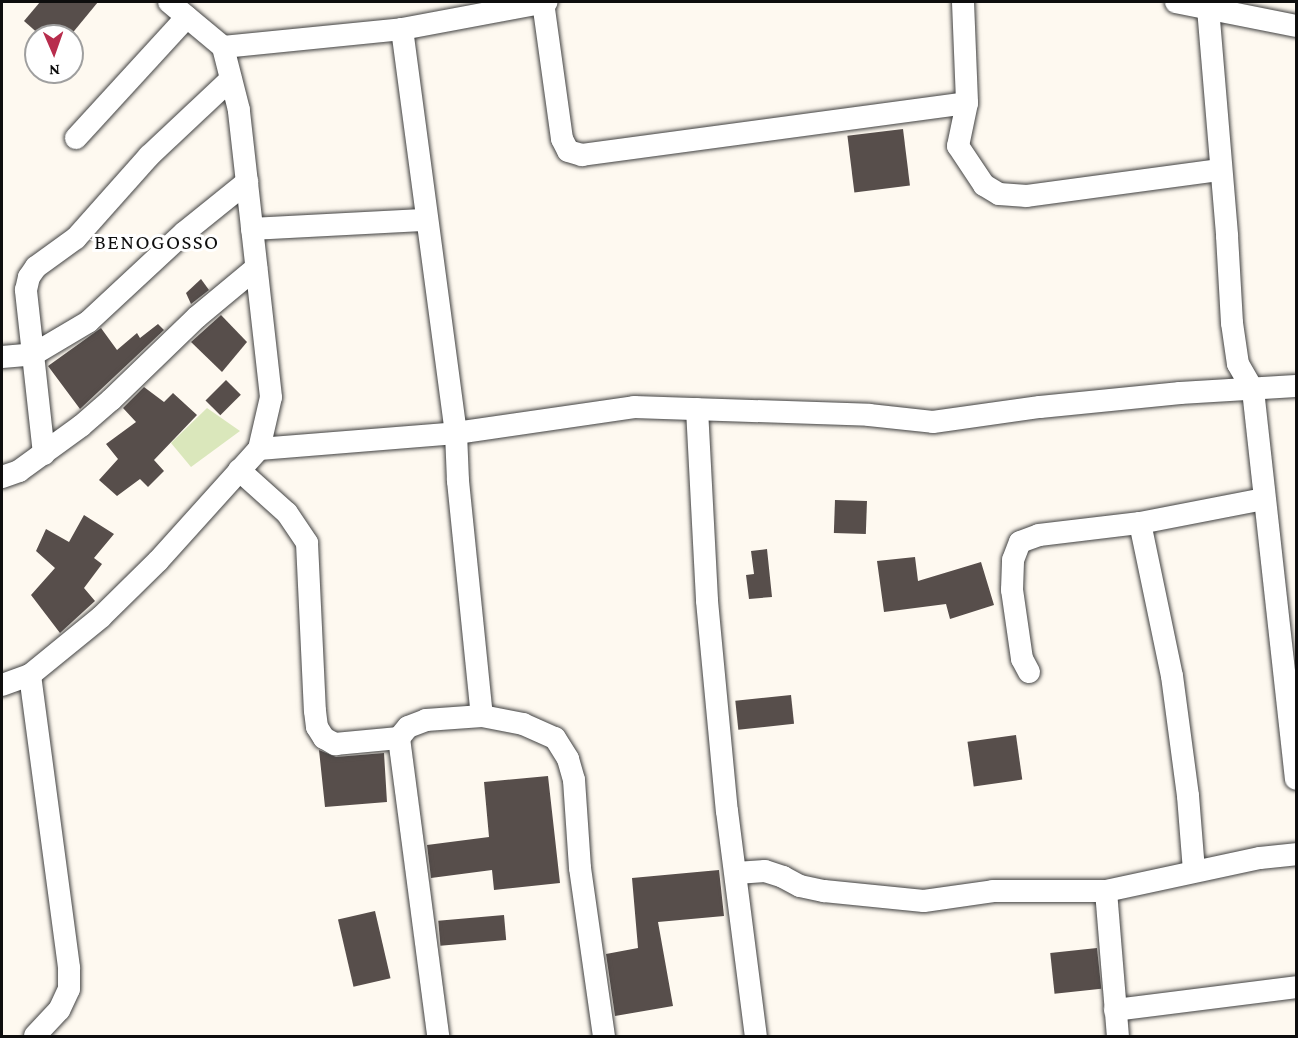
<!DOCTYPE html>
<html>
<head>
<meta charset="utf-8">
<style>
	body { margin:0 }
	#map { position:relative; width:1298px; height:1038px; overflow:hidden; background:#fef9f0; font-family:"Crimson Pro",serif }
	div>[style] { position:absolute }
	.green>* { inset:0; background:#dae7bb }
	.building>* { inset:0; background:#574e4b; transform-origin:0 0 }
	.roads { filter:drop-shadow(0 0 2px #414141) drop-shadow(0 0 2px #414141) }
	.minor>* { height:22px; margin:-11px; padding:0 11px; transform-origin:11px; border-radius:11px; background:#fff }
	span { translate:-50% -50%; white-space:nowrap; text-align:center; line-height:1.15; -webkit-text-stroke:6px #fff; paint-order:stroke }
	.quarter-label { font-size:21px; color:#0e0e0e; letter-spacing:1.5px }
	.frame { position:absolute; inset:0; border:3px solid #0e0e0e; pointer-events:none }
	.north { position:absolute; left:24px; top:24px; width:60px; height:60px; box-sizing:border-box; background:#fff; border:2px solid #9f9f9f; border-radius:50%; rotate:178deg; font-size:16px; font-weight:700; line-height:24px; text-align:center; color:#0e0e0e }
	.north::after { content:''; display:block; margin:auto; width:21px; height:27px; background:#b82d4d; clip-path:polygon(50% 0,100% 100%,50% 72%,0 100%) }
</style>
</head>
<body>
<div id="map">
	<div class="green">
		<div style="clip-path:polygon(207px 408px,240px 431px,191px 467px,171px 443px)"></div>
	</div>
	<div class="building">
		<div style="clip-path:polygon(40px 2px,98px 2px,70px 36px,41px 36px,24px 21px)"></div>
		<div style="left:903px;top:129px;width:57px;height:56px;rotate:83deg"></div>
		<div style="clip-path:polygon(201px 279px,209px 290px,191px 304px,186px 293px)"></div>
		<div style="clip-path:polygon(221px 315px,247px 342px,222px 372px,191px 342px)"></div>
		<div style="clip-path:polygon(158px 324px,164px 330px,80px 409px,48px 366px,101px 328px,117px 350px,137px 333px,140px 338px)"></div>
		<div style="left:226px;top:380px;width:21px;height:29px;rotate:45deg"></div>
		<div style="clip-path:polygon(144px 387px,164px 402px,173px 393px,197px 415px,154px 460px,164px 471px,148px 487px,140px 479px,117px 496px,99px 480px,118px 459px,106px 444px,136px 422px,123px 408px)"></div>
		<div style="left:835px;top:500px;width:32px;height:33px;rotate:2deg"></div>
		<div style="clip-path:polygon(84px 515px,114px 534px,94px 558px,102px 564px,84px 588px,95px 601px,60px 633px,31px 595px,55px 568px,36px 551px,46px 529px,69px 542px)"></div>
		<div style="clip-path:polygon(767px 549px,772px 597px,749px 599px,746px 575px,754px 574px,751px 551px)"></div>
		<div style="clip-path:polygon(915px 557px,918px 581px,981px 562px,994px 605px,950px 619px,946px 604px,884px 612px,877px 561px)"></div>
		<div style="left:791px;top:695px;width:29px;height:56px;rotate:84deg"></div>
		<div style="left:1016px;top:735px;width:45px;height:49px;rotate:82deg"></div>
		<div style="clip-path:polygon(319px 750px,336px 757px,384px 753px,387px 802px,325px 807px)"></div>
		<div style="clip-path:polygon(548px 776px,560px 883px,494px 890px,492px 870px,431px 878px,427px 845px,489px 837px,484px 782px)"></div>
		<div style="clip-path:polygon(719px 870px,724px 916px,658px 922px,673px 1006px,615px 1016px,606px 954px,638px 948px,632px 878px)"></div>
		<div style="left:375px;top:911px;width:69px;height:38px;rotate:77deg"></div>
		<div style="left:504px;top:915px;width:25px;height:66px;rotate:85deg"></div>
		<div style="left:1097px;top:948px;width:41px;height:47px;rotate:84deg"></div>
	</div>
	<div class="roads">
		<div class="minor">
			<div style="left:543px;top:2px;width:138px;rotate:82.1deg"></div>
			<div style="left:562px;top:139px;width:13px;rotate:63deg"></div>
			<div style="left:568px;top:151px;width:15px;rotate:16deg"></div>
			<div style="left:582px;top:155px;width:388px;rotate:-7.7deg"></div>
			<div style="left:963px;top:2px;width:101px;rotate:87.7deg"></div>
			<div style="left:967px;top:103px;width:44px;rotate:101.8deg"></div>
			<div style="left:958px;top:146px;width:47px;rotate:56.3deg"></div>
			<div style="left:984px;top:185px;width:17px;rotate:31deg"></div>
			<div style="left:999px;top:194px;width:28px;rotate:4deg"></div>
			<div style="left:1027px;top:196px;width:195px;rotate:-7.7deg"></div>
			<div style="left:1176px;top:2px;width:122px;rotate:11.3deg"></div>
			<div style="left:1208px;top:8px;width:229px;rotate:85.2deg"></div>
			<div style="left:1227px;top:236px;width:87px;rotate:86.7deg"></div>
			<div style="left:1232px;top:323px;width:41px;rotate:81.7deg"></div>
			<div style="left:1238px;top:364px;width:30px;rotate:60deg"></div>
			<div style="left:1253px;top:390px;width:391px;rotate:83.7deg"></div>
			<div style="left:402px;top:29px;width:408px;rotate:82.4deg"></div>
			<div style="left:456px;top:433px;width:48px;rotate:87.6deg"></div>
			<div style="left:458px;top:481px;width:236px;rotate:84.2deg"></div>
			<div style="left:223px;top:47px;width:180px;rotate:-5.7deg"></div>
			<div style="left:402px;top:29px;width:147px;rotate:-10.6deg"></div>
			<div style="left:76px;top:138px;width:164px;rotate:-47.5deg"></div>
			<div style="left:252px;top:229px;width:174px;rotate:-3deg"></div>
			<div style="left:2px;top:357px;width:32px;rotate:-5deg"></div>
			<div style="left:34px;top:354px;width:63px;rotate:-30.7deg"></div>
			<div style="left:88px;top:322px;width:132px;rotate:-42.9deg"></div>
			<div style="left:185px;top:232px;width:80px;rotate:-38.9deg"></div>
			<div style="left:697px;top:409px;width:192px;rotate:87deg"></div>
			<div style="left:707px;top:601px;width:211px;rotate:84.6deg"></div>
			<div style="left:727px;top:811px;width:227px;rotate:82.7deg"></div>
			<div style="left:259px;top:449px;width:198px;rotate:-4.6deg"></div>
			<div style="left:456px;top:433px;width:180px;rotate:-8.3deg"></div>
			<div style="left:634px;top:407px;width:235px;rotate:1.9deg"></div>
			<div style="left:869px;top:415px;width:64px;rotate:6.2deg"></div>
			<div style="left:933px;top:422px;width:108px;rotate:-8deg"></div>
			<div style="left:1040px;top:407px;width:141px;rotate:-5.7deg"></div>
			<div style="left:1180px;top:393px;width:116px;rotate:-3.5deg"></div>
			<div style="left:44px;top:454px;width:165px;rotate:-96.3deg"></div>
			<div style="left:26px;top:290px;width:13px;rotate:-77deg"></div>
			<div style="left:29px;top:277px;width:12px;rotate:-55deg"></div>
			<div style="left:36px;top:267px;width:49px;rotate:-35.9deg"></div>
			<div style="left:76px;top:238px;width:110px;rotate:-48.3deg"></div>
			<div style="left:149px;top:156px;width:112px;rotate:-43.2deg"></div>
			<div style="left:239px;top:470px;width:64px;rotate:41.9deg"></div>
			<div style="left:287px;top:513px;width:36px;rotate:56deg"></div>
			<div style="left:307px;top:543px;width:168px;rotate:87.3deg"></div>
			<div style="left:315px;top:711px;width:16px;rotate:83deg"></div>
			<div style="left:317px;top:727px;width:13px;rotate:58deg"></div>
			<div style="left:324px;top:738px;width:13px;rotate:29deg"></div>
			<div style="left:335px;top:744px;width:64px;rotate:-5.4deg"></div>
			<div style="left:399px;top:738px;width:14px;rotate:-51deg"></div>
			<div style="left:408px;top:727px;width:19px;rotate:-21deg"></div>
			<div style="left:426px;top:720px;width:56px;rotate:-4.1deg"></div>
			<div style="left:482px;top:716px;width:42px;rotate:11deg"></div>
			<div style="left:523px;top:724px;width:35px;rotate:24deg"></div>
			<div style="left:555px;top:738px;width:25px;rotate:58deg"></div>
			<div style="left:568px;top:759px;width:22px;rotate:74deg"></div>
			<div style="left:574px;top:780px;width:88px;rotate:86.1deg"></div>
			<div style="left:580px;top:868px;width:170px;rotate:81.9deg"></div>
			<div style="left:2px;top:477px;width:18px;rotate:-19deg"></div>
			<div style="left:19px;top:471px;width:77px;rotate:-36deg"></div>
			<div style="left:81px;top:426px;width:40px;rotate:-41deg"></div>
			<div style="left:111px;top:400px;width:120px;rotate:-44deg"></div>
			<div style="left:197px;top:317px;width:77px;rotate:-39.7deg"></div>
			<div style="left:1140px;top:523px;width:156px;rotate:78.2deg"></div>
			<div style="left:1172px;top:676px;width:121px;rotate:82.4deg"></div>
			<div style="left:1188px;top:796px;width:75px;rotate:85.4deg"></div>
			<div style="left:1029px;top:672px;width:15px;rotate:-118deg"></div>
			<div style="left:1022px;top:659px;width:70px;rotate:-98.2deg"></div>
			<div style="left:1012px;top:590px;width:30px;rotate:-88deg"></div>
			<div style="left:1013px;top:560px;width:19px;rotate:-69deg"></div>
			<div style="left:1020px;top:542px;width:20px;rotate:-20deg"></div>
			<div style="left:1039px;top:535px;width:102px;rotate:-6.8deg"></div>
			<div style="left:1140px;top:523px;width:126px;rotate:-11deg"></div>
			<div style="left:30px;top:675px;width:296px;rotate:82.4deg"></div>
			<div style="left:69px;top:968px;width:21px;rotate:90deg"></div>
			<div style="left:69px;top:989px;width:23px;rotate:115deg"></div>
			<div style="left:59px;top:1010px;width:35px;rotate:133deg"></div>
			<div style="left:2px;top:685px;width:30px;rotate:-20deg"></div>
			<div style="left:30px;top:675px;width:92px;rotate:-39.2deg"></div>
			<div style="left:101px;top:617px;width:80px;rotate:-44.5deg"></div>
			<div style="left:158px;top:561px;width:151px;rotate:-48deg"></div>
			<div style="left:259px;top:449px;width:53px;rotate:-77deg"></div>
			<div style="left:271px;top:397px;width:289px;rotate:-96.4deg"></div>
			<div style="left:239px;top:110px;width:65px;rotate:-104.3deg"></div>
			<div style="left:223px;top:47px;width:70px;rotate:-140.2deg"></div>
			<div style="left:399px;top:738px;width:301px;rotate:82.5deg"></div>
			<div style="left:736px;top:873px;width:29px;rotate:-4deg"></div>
			<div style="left:765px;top:871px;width:19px;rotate:18deg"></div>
			<div style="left:783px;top:877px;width:19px;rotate:28deg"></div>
			<div style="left:800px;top:886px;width:25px;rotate:12deg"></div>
			<div style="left:824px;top:891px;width:100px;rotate:5.7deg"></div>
			<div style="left:924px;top:901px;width:70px;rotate:-8.2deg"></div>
			<div style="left:993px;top:891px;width:113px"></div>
			<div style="left:1106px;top:891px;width:157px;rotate:-12.1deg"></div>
			<div style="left:1260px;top:858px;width:36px;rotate:-6deg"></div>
			<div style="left:1106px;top:891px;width:145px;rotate:85.3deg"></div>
			<div style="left:1115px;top:1010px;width:182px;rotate:-7.2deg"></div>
		</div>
	</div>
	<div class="quarter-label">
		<span style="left:157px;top:242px">BENOGOSSO</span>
	</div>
	<div class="frame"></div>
	<div class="north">N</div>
</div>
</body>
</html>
